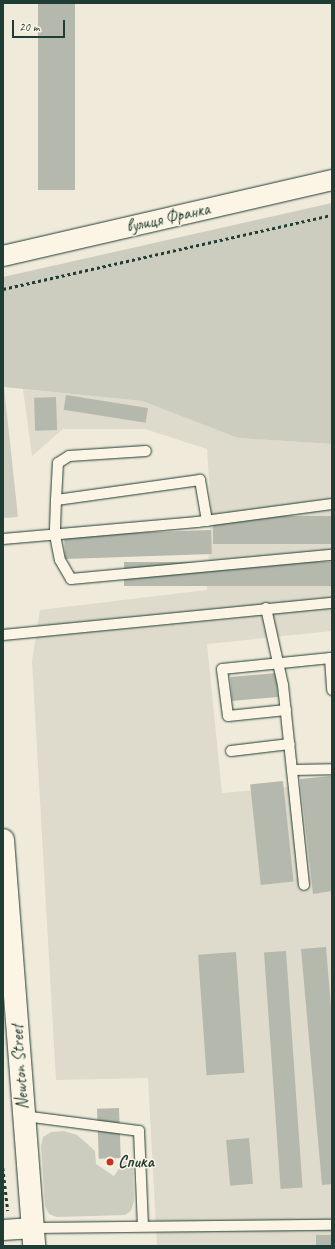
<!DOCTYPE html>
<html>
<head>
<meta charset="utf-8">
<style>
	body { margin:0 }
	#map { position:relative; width:335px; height:1249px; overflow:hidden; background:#efeada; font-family:Caveat,sans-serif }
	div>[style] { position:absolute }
	.built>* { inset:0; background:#dedbcc }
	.green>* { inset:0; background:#cccdbf }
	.building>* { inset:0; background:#b5b9ad; transform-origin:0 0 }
	.path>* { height:2.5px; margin-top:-1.25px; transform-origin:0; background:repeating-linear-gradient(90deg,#1f3d34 0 3px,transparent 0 6px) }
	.roads { filter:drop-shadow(0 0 1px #1f3d34) drop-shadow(0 0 1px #1f3d34) }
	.lane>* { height:10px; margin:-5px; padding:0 5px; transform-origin:5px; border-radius:5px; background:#fcf5e5 }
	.street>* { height:20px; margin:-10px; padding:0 10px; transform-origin:10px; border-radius:10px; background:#fcf5e5 }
	.secondary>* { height:22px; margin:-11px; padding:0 11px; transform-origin:11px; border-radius:11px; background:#fcf5e5 }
	.dots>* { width:11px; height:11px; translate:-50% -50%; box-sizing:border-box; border:2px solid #fcf5e5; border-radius:50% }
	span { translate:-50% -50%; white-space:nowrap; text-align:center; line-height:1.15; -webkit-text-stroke:3px #fcf5e5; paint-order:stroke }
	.street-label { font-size:17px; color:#1f3d34 }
	.poi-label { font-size:17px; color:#1f3d34; font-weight:700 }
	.left { translate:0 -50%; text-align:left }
	.frame { position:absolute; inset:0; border:4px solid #1f3d34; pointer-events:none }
	.scale { position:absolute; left:12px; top:20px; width:53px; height:18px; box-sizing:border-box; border:2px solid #1f3d34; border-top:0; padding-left:5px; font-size:12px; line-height:14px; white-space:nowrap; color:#1f3d34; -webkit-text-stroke:3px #fcf5e5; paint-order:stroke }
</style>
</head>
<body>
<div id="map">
	<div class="built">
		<div style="clip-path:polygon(23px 389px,142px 401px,238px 438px,332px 444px,332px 631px,207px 644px,222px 793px,332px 783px,332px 1246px,157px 1246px,148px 1078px,56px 1080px,32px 661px,40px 610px,207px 590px,211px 508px,207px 449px,145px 429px,63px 429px,32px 456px)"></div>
	</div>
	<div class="green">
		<div style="clip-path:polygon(332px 203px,332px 444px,238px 438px,142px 401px,4px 387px,18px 517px,3px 518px,3px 277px)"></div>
		<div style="clip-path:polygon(64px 1131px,77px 1135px,85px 1142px,95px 1151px,96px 1164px,114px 1176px,124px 1161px,133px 1166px,134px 1201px,131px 1211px,125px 1215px,57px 1217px,49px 1214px,45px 1206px,41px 1146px,43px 1137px,51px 1132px)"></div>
	</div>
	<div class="building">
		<div style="left:38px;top:3px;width:37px;height:187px"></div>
		<div style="left:66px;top:395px;width:83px;height:15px;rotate:9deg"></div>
		<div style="left:56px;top:397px;width:33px;height:22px;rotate:88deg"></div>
		<div style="left:332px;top:516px;width:28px;height:119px;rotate:90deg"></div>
		<div style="left:211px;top:530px;width:24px;height:147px;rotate:88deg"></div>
		<div style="left:332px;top:562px;width:24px;height:208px;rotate:90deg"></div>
		<div style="left:276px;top:673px;width:24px;height:46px;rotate:85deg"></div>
		<div style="clip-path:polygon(332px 776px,332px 891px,313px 894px,300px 779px)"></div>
		<div style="left:283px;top:781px;width:101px;height:33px;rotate:84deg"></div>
		<div style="clip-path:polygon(326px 947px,332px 1019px,332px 1184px,322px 1185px,301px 949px)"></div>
		<div style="left:286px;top:951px;width:237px;height:22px;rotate:86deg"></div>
		<div style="left:236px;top:952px;width:121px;height:38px;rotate:86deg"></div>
		<div style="left:119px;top:1108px;width:50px;height:22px;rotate:88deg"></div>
		<div style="left:249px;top:1138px;width:46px;height:23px;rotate:85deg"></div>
		<div style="left:316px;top:1235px;width:16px;height:11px"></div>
	</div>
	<div class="path">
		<div style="left:3px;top:289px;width:337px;rotate:-12.7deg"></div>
		<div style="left:3px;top:1168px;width:43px;rotate:83.4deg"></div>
	</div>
	<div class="roads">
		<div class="lane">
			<div style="left:56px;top:500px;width:37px;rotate:-87deg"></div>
			<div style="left:58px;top:463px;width:13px;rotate:-32deg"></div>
			<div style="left:69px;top:456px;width:77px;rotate:-3.7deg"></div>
			<div style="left:207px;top:521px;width:42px;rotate:-99.7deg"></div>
			<div style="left:200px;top:480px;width:145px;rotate:172.1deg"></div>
			<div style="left:56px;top:500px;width:35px;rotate:92deg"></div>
			<div style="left:55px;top:535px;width:25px;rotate:79deg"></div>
			<div style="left:60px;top:560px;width:22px;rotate:60deg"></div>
			<div style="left:71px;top:579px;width:262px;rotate:-5.3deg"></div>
			<div style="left:3px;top:539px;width:195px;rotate:-5deg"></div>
			<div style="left:197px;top:522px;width:136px;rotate:-7.6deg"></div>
			<div style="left:266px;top:608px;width:79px;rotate:77.6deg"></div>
			<div style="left:283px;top:685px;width:201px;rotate:84deg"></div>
			<div style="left:3px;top:635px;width:331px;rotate:-5.6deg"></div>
			<div style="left:286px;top:710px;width:58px;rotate:174.1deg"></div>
			<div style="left:228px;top:716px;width:47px;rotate:-97.3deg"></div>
			<div style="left:222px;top:669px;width:109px;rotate:-5.8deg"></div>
			<div style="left:330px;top:658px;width:32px;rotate:86deg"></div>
			<div style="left:231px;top:751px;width:59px;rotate:-6.8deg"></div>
			<div style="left:293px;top:770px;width:39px;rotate:-1deg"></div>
			<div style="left:24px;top:1116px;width:116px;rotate:7.4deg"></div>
			<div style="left:139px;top:1131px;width:94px;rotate:87.6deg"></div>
			<div style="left:33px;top:1228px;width:299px;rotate:-0.6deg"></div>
		</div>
		<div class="street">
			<div style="left:3px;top:256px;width:338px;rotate:-13deg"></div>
			<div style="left:3px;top:1230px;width:30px;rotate:-4deg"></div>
		</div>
		<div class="secondary">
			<div style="left:3px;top:840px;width:407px;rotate:85.6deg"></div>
		</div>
	</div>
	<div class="dots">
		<div style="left:110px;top:1162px;background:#c8321e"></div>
	</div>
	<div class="street-label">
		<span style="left:168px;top:218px;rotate:-13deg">вулиця Франка</span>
		<span style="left:20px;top:1067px;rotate:-94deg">Newton Street</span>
	</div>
	<div class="poi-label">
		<span class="left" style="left:118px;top:1162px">Спика</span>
	</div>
	<div class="frame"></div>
	<div class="scale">20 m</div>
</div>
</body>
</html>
